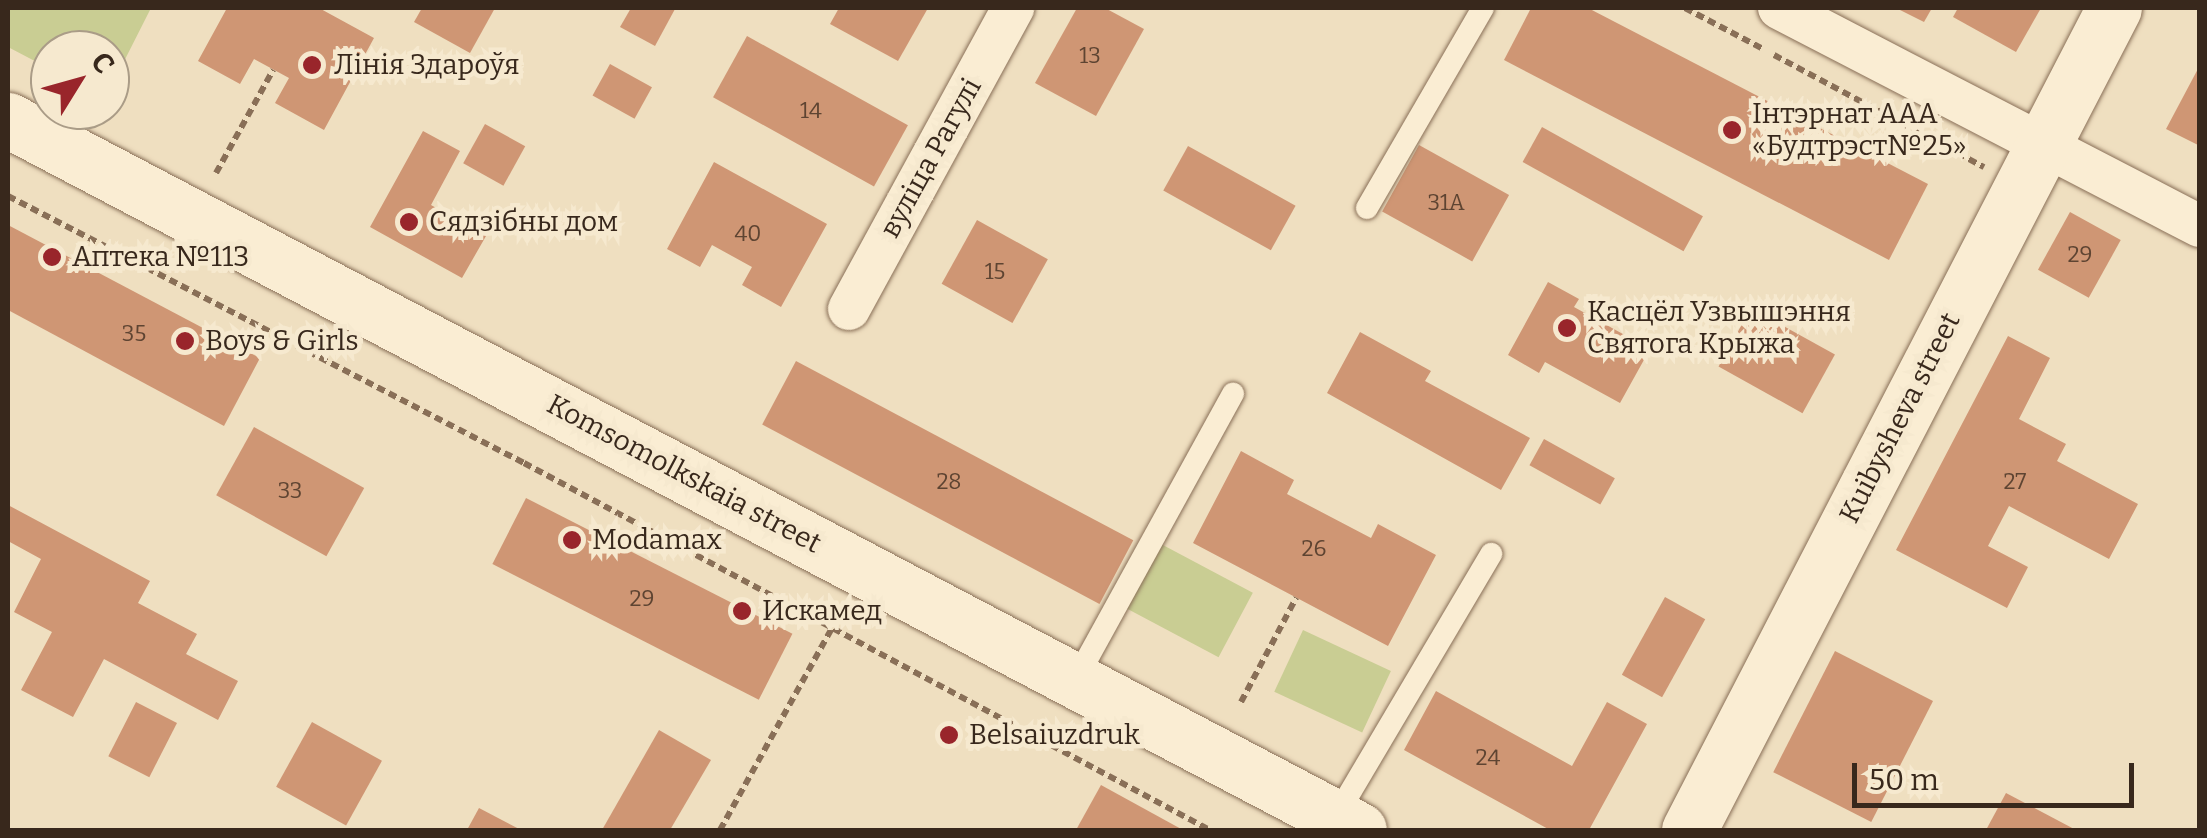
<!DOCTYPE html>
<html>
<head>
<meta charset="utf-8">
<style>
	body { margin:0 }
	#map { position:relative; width:2207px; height:838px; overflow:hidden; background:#efdfc0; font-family:Bitter,serif }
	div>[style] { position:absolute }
	.green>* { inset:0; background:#c9cd93; transform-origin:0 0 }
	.building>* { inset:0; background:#cf9674; transform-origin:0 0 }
	.path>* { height:6px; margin-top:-3px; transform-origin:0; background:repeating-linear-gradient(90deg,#896f57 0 8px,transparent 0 13px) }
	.roads { filter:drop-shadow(0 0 2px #896f57) drop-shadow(0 0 2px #896f57) }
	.service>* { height:22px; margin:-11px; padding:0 11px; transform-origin:11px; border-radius:11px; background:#faedd3 }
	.minor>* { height:42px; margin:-21px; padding:0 21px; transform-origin:21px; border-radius:21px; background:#faedd3 }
	.tertiary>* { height:55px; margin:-27.5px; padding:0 27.5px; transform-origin:27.5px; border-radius:27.5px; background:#faedd3 }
	.secondary>* { height:55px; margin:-27.5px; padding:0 27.5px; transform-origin:27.5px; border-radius:27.5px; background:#faedd3 }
	.dots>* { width:28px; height:28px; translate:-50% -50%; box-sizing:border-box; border:5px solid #f6e9cf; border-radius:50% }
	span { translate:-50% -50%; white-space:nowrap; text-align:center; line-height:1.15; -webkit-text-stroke:9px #f6e9cf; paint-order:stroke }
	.number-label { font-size:22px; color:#5e4432 }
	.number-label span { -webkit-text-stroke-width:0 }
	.poi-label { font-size:28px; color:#38281c }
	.left { translate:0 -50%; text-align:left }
	.street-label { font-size:28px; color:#38281c }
	.frame { position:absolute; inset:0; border:10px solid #38281c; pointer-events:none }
	.north { position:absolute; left:30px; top:30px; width:100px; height:100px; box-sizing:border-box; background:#f6e9cf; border:2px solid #aa9c87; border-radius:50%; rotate:53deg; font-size:28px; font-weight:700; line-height:40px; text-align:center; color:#38281c }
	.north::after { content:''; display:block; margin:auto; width:35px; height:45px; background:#99252b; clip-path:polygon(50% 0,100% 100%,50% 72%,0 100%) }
	.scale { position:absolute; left:1852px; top:763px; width:282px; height:45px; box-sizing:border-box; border:5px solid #38281c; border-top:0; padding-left:12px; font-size:30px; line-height:35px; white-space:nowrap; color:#38281c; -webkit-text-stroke:8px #f6e9cf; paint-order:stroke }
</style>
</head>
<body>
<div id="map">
	<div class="green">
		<div style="clip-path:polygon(8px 8px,151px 8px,110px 89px,110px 50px,50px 50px,50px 69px,8px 47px)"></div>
		<div style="left:1161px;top:544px;width:104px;height:73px;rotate:28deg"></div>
		<div style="left:1303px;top:630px;width:97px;height:68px;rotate:25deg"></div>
	</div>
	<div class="building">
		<div style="clip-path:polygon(227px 8px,319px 8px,374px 38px,324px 130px,275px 103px,289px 78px,254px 59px,240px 84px,198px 61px)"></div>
		<div style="clip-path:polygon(422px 8px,495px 8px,470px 53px,414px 22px)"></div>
		<div style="clip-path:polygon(631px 8px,675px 9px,655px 46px,620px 27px)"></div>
		<div style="clip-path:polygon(839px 8px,928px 8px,898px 61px,830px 24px)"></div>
		<div style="clip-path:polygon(1077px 8px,1105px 8px,1144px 29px,1096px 116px,1035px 83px)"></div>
		<div style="clip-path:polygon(1531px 8px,1588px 8px,1928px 184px,1889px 260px,1504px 60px)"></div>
		<div style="clip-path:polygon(1896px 8px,1932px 8px,1924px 22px)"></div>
		<div style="clip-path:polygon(1958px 8px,2041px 8px,2016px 52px,1953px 17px)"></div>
		<div style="left:747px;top:36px;width:184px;height:70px;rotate:29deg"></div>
		<div style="left:610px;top:64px;width:48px;height:36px;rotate:29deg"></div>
		<div style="clip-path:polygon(2200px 65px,2200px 146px,2166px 129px)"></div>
		<div style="left:485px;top:124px;width:46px;height:45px;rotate:29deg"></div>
		<div style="left:1542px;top:127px;width:184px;height:40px;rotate:29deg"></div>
		<div style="clip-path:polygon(423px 131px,460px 151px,431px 205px,486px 236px,462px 278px,370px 227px)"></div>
		<div style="left:1419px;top:145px;width:103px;height:76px;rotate:29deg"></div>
		<div style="left:1188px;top:146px;width:123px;height:51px;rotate:29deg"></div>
		<div style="clip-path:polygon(714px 162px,827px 224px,781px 307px,742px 285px,752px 267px,712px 245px,700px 267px,667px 249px)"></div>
		<div style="left:2070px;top:212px;width:58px;height:66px;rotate:29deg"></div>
		<div style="left:977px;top:220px;width:81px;height:73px;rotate:29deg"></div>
		<div style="clip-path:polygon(8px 225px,260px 358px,224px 426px,8px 310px)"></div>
		<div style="clip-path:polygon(1548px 282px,1579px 299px,1574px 307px,1650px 349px,1620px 403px,1545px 362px,1539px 373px,1508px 355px)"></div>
		<div style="left:1751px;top:308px;width:96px;height:67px;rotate:29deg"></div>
		<div style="clip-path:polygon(1360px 332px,1431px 371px,1425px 381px,1530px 438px,1501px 490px,1327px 393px)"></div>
		<div style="clip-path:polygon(2008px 336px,2050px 358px,2019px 419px,2066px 444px,2057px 461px,2138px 504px,2109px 559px,2009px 506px,1988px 546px,2028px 567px,2007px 608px,1896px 550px)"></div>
		<div style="left:796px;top:361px;width:382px;height:72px;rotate:28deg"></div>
		<div style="left:254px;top:427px;width:126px;height:78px;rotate:29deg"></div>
		<div style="left:1544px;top:439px;width:81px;height:30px;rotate:29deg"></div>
		<div style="clip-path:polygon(1241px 451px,1294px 480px,1287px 494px,1371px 538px,1378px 524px,1436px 555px,1388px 646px,1193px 543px)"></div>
		<div style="left:526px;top:498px;width:299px;height:74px;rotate:27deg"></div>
		<div style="clip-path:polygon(8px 505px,150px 581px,138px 603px,197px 634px,186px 654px,238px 681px,218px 720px,104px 659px,73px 717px,21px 690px,52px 632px,14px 612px,41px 559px,8px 541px)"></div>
		<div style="left:1665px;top:597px;width:46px;height:89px;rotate:29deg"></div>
		<div style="left:1835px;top:651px;width:110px;height:136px;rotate:27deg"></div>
		<div style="clip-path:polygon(1436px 691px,1572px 766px,1607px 702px,1647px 724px,1589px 830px,1550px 830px,1404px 750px)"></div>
		<div style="left:136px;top:702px;width:46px;height:61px;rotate:27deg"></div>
		<div style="left:312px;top:722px;width:80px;height:74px;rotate:29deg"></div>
		<div style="clip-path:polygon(659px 730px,711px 760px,670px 830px,602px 830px)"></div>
		<div style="clip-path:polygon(1101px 785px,1183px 830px,1076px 830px)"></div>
		<div style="clip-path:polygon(2006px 793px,2076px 830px,1986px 830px)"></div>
		<div style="clip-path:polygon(479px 808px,521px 830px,467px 830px)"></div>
	</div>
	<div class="path">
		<div style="left:1685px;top:8px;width:88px;rotate:27.7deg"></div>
		<div style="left:1774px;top:55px;width:238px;rotate:28.1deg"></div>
		<div style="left:216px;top:173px;width:118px;rotate:-61deg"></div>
		<div style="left:8px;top:196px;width:581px;rotate:27.36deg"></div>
		<div style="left:524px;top:463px;width:778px;rotate:28.15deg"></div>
		<div style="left:1241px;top:702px;width:118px;rotate:-62.1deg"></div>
		<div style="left:720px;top:830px;width:229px;rotate:-61deg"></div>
	</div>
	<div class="roads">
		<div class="service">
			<div style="left:1367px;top:208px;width:231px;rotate:-59.9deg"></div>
			<div style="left:1075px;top:681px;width:328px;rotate:-61.2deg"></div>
			<div style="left:1335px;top:818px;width:307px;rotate:-59.4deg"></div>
		</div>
		<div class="minor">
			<div style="left:1779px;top:8px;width:474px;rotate:27.4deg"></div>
			<div style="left:849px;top:309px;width:343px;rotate:-61.4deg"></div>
		</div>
		<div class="tertiary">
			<div style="left:1689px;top:830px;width:925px;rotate:-62.66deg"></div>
		</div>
		<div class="secondary">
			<div style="left:8px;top:120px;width:1526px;rotate:27.72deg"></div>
		</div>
	</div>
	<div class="dots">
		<div style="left:312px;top:65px;background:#99252b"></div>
		<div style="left:1732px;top:130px;background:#99252b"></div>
		<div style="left:409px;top:222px;background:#99252b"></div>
		<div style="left:52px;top:257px;background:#99252b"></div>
		<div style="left:1567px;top:328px;background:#99252b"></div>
		<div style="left:185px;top:341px;background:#99252b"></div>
		<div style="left:572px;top:540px;background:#99252b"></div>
		<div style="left:742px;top:611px;background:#99252b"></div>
		<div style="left:949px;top:735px;background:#99252b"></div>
	</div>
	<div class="number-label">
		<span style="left:1090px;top:56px">13</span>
		<span style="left:811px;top:111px">14</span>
		<span style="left:1446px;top:203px">31А</span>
		<span style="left:748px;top:234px">40</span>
		<span style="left:2080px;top:255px">29</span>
		<span style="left:995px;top:272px">15</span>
		<span style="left:134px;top:334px">35</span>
		<span style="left:949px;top:482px">28</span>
		<span style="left:2015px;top:482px">27</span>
		<span style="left:290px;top:491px">33</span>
		<span style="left:1314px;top:549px">26</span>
		<span style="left:642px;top:599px">29</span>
		<span style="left:1488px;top:758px">24</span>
	</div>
	<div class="poi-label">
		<span class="left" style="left:334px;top:65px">Лінія Здароўя</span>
		<span class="left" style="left:1752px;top:130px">Інтэрнат ААА<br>«Будтрэст№25»</span>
		<span class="left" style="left:429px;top:222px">Сядзібны дом</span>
		<span class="left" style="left:72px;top:257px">Аптека №113</span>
		<span class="left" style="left:1587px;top:328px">Касцёл Узвышэння<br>Святога Крыжа</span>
		<span class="left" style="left:205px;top:341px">Boys &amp; Girls</span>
		<span class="left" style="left:592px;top:540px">Modamax</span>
		<span class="left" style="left:762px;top:611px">Искамед</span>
		<span class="left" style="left:969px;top:735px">Belsaiuzdruk</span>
	</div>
	<div class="street-label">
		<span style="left:931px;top:158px;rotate:-61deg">вуліца Рагулі</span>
		<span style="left:1900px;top:418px;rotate:-63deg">Kuibysheva street</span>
		<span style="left:684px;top:474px;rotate:28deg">Komsomolkskaia street</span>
	</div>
	<div class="frame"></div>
	<div class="north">С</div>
	<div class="scale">50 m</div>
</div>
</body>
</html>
